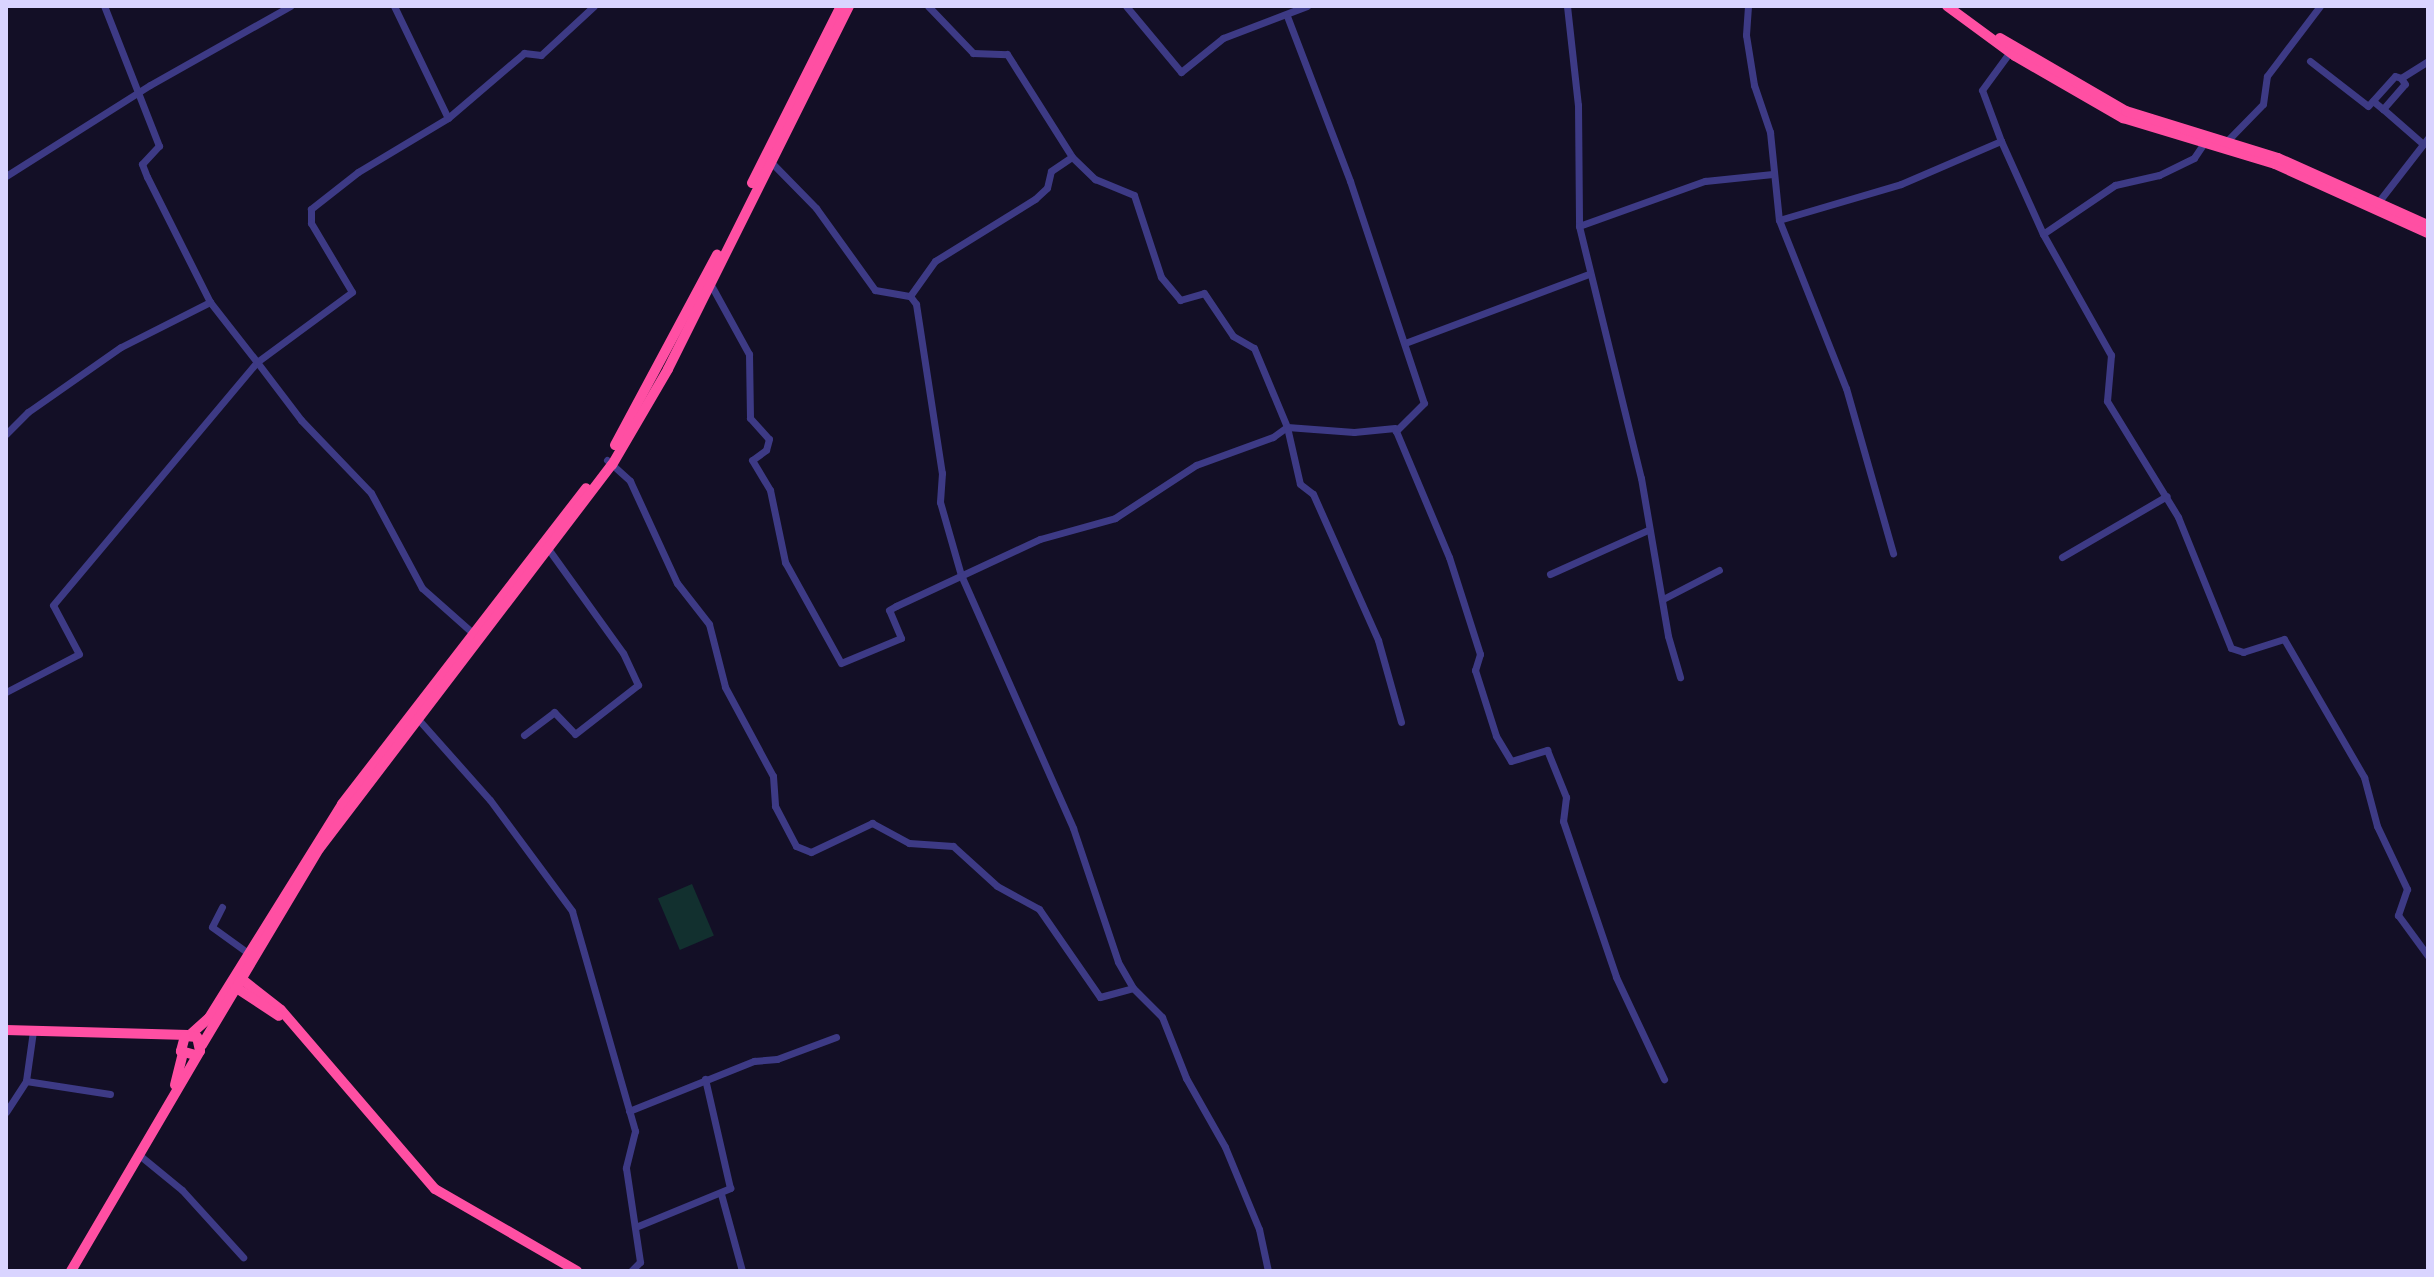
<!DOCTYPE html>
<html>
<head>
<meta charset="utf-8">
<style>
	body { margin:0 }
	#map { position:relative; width:2434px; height:1277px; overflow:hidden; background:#130f26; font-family:Lato,sans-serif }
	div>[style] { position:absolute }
	.green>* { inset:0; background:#12302f; transform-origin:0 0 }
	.minor>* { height:7px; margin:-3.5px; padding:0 3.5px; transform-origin:3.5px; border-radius:3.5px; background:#3d3a85 }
	.highway>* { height:10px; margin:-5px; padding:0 5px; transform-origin:5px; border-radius:5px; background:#ff4fa3 }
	span { translate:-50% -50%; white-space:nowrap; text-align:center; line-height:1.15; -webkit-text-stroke:7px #130f26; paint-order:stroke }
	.frame { position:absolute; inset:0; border:8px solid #d9d4ff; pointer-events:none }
</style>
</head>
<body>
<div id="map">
	<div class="green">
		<div style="left:692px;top:884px;width:56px;height:37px;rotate:67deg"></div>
	</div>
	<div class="minor">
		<div style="left:394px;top:6px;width:124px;rotate:64.3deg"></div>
		<div style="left:448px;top:118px;width:105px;rotate:149deg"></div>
		<div style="left:358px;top:172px;width:60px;rotate:141.8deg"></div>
		<div style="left:311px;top:209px;width:14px;rotate:90deg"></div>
		<div style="left:311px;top:223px;width:80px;rotate:59.3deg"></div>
		<div style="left:352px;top:292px;width:118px;rotate:143.6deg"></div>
		<div style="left:257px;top:362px;width:73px;rotate:52.8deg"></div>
		<div style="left:301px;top:420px;width:101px;rotate:46.2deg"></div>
		<div style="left:371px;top:493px;width:108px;rotate:61.8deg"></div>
		<div style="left:422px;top:588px;width:71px;rotate:41.6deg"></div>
		<div style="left:928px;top:6px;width:65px;rotate:46.2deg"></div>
		<div style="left:973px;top:53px;width:34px;rotate:2deg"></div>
		<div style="left:1007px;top:54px;width:122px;rotate:57.7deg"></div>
		<div style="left:1072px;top:157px;width:32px;rotate:44deg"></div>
		<div style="left:1095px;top:179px;width:42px;rotate:22.3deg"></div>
		<div style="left:1134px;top:195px;width:86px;rotate:71.8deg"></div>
		<div style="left:1161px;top:277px;width:30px;rotate:50deg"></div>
		<div style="left:1180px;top:300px;width:25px;rotate:-16deg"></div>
		<div style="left:1204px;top:293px;width:52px;rotate:56deg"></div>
		<div style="left:1233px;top:336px;width:24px;rotate:30deg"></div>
		<div style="left:1254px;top:348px;width:86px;rotate:67.3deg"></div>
		<div style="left:1287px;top:427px;width:67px;rotate:4.3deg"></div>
		<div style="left:1354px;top:432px;width:41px;rotate:-5.6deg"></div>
		<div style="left:1126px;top:6px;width:86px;rotate:50.2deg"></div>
		<div style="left:1181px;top:72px;width:54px;rotate:-39deg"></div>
		<div style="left:1223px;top:38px;width:90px;rotate:-20.9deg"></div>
		<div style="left:1567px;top:6px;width:100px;rotate:83.7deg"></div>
		<div style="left:1578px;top:105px;width:121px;rotate:89.5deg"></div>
		<div style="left:1579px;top:226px;width:260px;rotate:76.2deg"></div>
		<div style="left:1641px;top:478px;width:160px;rotate:80.3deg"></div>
		<div style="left:1668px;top:636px;width:43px;rotate:73.7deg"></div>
		<div style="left:1748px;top:6px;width:29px;rotate:94deg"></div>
		<div style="left:1746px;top:35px;width:51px;rotate:80.9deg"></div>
		<div style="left:1754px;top:85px;width:50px;rotate:71.2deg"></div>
		<div style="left:1770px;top:132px;width:88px;rotate:84.2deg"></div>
		<div style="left:1779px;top:220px;width:127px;rotate:-16.4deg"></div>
		<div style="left:1901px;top:184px;width:109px;rotate:-23.3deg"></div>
		<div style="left:2001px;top:141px;width:54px;rotate:-110.4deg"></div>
		<div style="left:1982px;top:90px;width:51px;rotate:-53.8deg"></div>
		<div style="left:1287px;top:16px;width:177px;rotate:69.1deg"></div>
		<div style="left:1350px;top:181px;width:234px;rotate:71.6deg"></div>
		<div style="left:1424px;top:403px;width:40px;rotate:135deg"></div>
		<div style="left:1396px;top:431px;width:137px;rotate:67.2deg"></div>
		<div style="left:1449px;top:557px;width:102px;rotate:72.3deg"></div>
		<div style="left:1480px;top:654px;width:17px;rotate:107deg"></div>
		<div style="left:1475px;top:670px;width:69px;rotate:72.3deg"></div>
		<div style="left:1496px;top:736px;width:29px;rotate:59deg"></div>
		<div style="left:1511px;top:761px;width:38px;rotate:-17deg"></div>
		<div style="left:1547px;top:750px;width:51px;rotate:68deg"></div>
		<div style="left:1566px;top:797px;width:24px;rotate:97deg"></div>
		<div style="left:1563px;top:821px;width:165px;rotate:71.2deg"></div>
		<div style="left:1616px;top:977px;width:113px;rotate:64.8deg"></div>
		<div style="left:2310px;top:61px;width:73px;rotate:37.8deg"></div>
		<div style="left:2368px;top:106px;width:40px;rotate:-48deg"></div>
		<div style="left:2395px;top:76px;width:6px;rotate:18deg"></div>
		<div style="left:2401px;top:78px;width:32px;rotate:-32deg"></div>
		<div style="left:2373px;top:101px;width:13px;rotate:39deg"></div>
		<div style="left:2383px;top:109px;width:33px;rotate:-49deg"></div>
		<div style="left:2405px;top:84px;width:7px;rotate:-124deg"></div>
		<div style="left:2383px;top:109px;width:53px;rotate:41.2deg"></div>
		<div style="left:448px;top:118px;width:100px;rotate:-40.5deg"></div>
		<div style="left:524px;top:53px;width:17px;rotate:7deg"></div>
		<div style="left:541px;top:55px;width:72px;rotate:-42.8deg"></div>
		<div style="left:2001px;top:141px;width:102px;rotate:65.7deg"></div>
		<div style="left:2204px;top:143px;width:18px;rotate:124deg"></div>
		<div style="left:2194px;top:158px;width:39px;rotate:154deg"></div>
		<div style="left:2159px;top:175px;width:45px;rotate:167.2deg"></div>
		<div style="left:2115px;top:185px;width:87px;rotate:145.8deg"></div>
		<div style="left:2043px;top:234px;width:139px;rotate:60.7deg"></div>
		<div style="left:2111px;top:355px;width:46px;rotate:95deg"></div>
		<div style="left:2107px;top:401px;width:136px;rotate:58.5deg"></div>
		<div style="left:2178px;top:517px;width:141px;rotate:68deg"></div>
		<div style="left:2231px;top:648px;width:13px;rotate:18deg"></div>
		<div style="left:2243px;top:652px;width:43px;rotate:-17.6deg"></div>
		<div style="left:2284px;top:639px;width:160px;rotate:59.9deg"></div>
		<div style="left:2364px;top:777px;width:51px;rotate:75.1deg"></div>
		<div style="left:2377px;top:826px;width:70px;rotate:64.5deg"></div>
		<div style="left:2407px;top:889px;width:28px;rotate:109deg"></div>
		<div style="left:2398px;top:915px;width:51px;rotate:53.8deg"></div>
		<div style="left:2225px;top:143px;width:54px;rotate:-45.7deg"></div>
		<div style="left:2263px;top:104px;width:28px;rotate:-82deg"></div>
		<div style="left:2267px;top:76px;width:88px;rotate:-52.9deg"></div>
		<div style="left:770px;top:161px;width:66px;rotate:45.6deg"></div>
		<div style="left:816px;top:208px;width:101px;rotate:54.3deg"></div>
		<div style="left:875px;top:290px;width:36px;rotate:10deg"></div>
		<div style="left:910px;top:296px;width:10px;rotate:53deg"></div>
		<div style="left:916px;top:304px;width:171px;rotate:81.3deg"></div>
		<div style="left:942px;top:473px;width:29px;rotate:94deg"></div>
		<div style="left:940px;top:502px;width:76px;rotate:74deg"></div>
		<div style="left:961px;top:575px;width:277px;rotate:66.1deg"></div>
		<div style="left:1073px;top:828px;width:141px;rotate:71.4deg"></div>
		<div style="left:1118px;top:962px;width:30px;rotate:60deg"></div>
		<div style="left:1133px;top:988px;width:41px;rotate:45deg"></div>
		<div style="left:1162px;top:1017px;width:66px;rotate:68.5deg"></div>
		<div style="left:1186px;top:1078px;width:79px;rotate:60.5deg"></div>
		<div style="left:1225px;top:1147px;width:89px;rotate:67.5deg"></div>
		<div style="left:1259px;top:1229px;width:43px;rotate:77.9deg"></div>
		<div style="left:6px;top:176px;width:170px;rotate:-32.3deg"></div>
		<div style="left:150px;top:85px;width:161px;rotate:-29.4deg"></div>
		<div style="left:2376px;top:205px;width:85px;rotate:-52.2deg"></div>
		<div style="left:1779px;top:220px;width:181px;rotate:68.3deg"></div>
		<div style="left:1846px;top:388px;width:172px;rotate:74.1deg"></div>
		<div style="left:1579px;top:226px;width:134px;rotate:-19.7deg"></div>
		<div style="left:1705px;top:181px;width:68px;rotate:-5.9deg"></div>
		<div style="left:711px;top:285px;width:79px;rotate:61.2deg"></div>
		<div style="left:749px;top:354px;width:64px;rotate:89.1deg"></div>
		<div style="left:750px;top:418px;width:28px;rotate:48deg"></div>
		<div style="left:769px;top:439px;width:11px;rotate:105deg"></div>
		<div style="left:766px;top:450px;width:17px;rotate:144deg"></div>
		<div style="left:752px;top:460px;width:35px;rotate:59deg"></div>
		<div style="left:770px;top:490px;width:74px;rotate:78.2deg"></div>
		<div style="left:785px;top:562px;width:115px;rotate:61deg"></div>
		<div style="left:841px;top:663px;width:65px;rotate:-22.6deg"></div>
		<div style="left:901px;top:638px;width:30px;rotate:-113deg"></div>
		<div style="left:889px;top:610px;width:8px;rotate:-30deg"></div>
		<div style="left:896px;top:606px;width:159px;rotate:-25deg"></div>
		<div style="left:1040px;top:539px;width:78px;rotate:-15.6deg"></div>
		<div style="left:1115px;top:518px;width:97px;rotate:-33.2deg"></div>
		<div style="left:1196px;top:465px;width:82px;rotate:-20deg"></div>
		<div style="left:1273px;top:437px;width:17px;rotate:-36deg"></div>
		<div style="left:1287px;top:427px;width:58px;rotate:77.2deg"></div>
		<div style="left:1300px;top:484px;width:16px;rotate:38deg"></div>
		<div style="left:1313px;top:494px;width:160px;rotate:66deg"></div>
		<div style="left:1378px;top:640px;width:85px;rotate:74.3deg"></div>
		<div style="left:910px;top:296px;width:43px;rotate:-54.5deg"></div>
		<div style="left:935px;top:261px;width:118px;rotate:-31.8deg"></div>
		<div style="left:1035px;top:199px;width:16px;rotate:-43deg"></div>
		<div style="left:1047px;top:188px;width:17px;rotate:-77deg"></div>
		<div style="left:1051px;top:171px;width:25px;rotate:-34deg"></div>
		<div style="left:1405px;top:343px;width:197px;rotate:-20.6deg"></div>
		<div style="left:6px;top:434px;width:31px;rotate:-45deg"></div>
		<div style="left:28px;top:412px;width:113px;rotate:-35deg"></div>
		<div style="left:121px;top:347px;width:100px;rotate:-26.8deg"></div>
		<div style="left:607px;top:460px;width:31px;rotate:42deg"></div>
		<div style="left:630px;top:481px;width:112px;rotate:65.3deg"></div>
		<div style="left:677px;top:583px;width:52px;rotate:52deg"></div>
		<div style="left:709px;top:624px;width:65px;rotate:75.7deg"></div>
		<div style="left:725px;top:687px;width:101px;rotate:61.7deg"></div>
		<div style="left:773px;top:776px;width:30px;rotate:86deg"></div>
		<div style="left:775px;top:806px;width:45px;rotate:62.3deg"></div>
		<div style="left:796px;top:846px;width:16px;rotate:22deg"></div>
		<div style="left:811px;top:852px;width:68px;rotate:-25.4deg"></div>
		<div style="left:872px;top:823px;width:42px;rotate:28.4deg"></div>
		<div style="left:909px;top:843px;width:44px;rotate:3.9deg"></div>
		<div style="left:953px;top:846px;width:59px;rotate:42.3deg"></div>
		<div style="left:997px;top:886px;width:48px;rotate:28.7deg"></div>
		<div style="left:1039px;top:909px;width:107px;rotate:55.3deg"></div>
		<div style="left:1100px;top:997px;width:34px;rotate:-15deg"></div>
		<div style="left:2062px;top:557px;width:121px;rotate:-30.2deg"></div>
		<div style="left:1550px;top:574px;width:107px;rotate:-24.2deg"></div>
		<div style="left:1663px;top:599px;width:63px;rotate:-27.4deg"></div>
		<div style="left:6px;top:692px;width:82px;rotate:-27.5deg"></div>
		<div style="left:79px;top:654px;width:55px;rotate:-118deg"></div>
		<div style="left:53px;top:605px;width:317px;rotate:-50deg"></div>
		<div style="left:257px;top:362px;width:76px;rotate:-128.1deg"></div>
		<div style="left:210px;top:302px;width:140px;rotate:-116.7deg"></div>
		<div style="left:147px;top:177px;width:14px;rotate:-111deg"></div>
		<div style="left:142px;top:164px;width:25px;rotate:-47deg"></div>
		<div style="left:159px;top:146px;width:150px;rotate:-111.4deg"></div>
		<div style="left:418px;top:719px;width:108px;rotate:48.4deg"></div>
		<div style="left:490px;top:800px;width:138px;rotate:53.5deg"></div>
		<div style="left:572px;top:911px;width:229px;rotate:74deg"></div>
		<div style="left:635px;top:1131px;width:38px;rotate:104deg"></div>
		<div style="left:626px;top:1168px;width:95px;rotate:81.5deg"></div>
		<div style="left:640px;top:1262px;width:13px;rotate:135deg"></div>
		<div style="left:524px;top:735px;width:38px;rotate:-37deg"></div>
		<div style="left:554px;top:712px;width:30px;rotate:46deg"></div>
		<div style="left:575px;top:734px;width:80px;rotate:-37.9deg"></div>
		<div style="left:638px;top:685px;width:35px;rotate:-115deg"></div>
		<div style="left:623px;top:653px;width:127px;rotate:-125.7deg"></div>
		<div style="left:222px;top:907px;width:22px;rotate:117deg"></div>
		<div style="left:212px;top:927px;width:44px;rotate:35.8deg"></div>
		<div style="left:33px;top:1031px;width:50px;rotate:98deg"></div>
		<div style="left:26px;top:1081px;width:85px;rotate:8.8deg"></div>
		<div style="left:629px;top:1111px;width:135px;rotate:-21.8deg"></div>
		<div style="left:754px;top:1061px;width:23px;rotate:-5deg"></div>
		<div style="left:777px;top:1059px;width:63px;rotate:-20.4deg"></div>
		<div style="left:6px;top:1112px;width:37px;rotate:-57deg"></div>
		<div style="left:138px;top:1154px;width:57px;rotate:39.3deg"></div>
		<div style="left:182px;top:1190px;width:91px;rotate:47.7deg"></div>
		<div style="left:721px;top:1194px;width:80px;rotate:74.7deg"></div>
		<div style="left:638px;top:1226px;width:100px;rotate:-22.4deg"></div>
		<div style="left:730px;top:1188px;width:112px;rotate:-102.9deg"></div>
	</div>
	<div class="highway">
		<div style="left:1947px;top:6px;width:84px;rotate:36.3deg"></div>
		<div style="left:2015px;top:56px;width:125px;rotate:29.9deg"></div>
		<div style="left:2123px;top:118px;width:159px;rotate:16.8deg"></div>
		<div style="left:2275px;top:164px;width:168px;rotate:24.3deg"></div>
		<div style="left:2000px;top:38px;width:146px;rotate:30.1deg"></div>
		<div style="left:2126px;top:111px;width:159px;rotate:17.2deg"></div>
		<div style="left:2278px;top:158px;width:164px;rotate:24.1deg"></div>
		<div style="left:752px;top:183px;width:198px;rotate:-63.3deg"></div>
		<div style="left:615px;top:445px;width:216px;rotate:-61.8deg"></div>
		<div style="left:239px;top:977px;width:53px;rotate:38.2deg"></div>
		<div style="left:281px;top:1010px;width:236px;rotate:49.3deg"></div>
		<div style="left:435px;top:1189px;width:164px;rotate:30deg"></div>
		<div style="left:232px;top:985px;width:56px;rotate:33.4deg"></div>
		<div style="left:6px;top:1030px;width:182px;rotate:1.6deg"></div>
		<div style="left:191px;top:1034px;width:24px;rotate:-42deg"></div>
		<div style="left:209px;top:1018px;width:252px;rotate:-58.1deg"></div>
		<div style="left:342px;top:804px;width:399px;rotate:-52.3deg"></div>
		<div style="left:202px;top:1045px;width:228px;rotate:-59.2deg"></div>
		<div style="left:319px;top:849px;width:483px;rotate:-52.7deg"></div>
		<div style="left:612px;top:465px;width:111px;rotate:-59.7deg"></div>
		<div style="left:668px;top:369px;width:406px;rotate:-63.5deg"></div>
		<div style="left:175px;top:1085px;width:33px;rotate:-76deg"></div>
		<div style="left:71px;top:1271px;width:255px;rotate:-59.6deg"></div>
		<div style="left:200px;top:1051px;width:14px;rotate:-102deg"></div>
		<div style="left:197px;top:1037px;width:12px;rotate:-175deg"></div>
		<div style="left:185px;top:1036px;width:16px;rotate:105deg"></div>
		<div style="left:181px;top:1051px;width:15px;rotate:16deg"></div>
	</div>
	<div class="frame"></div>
</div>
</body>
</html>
